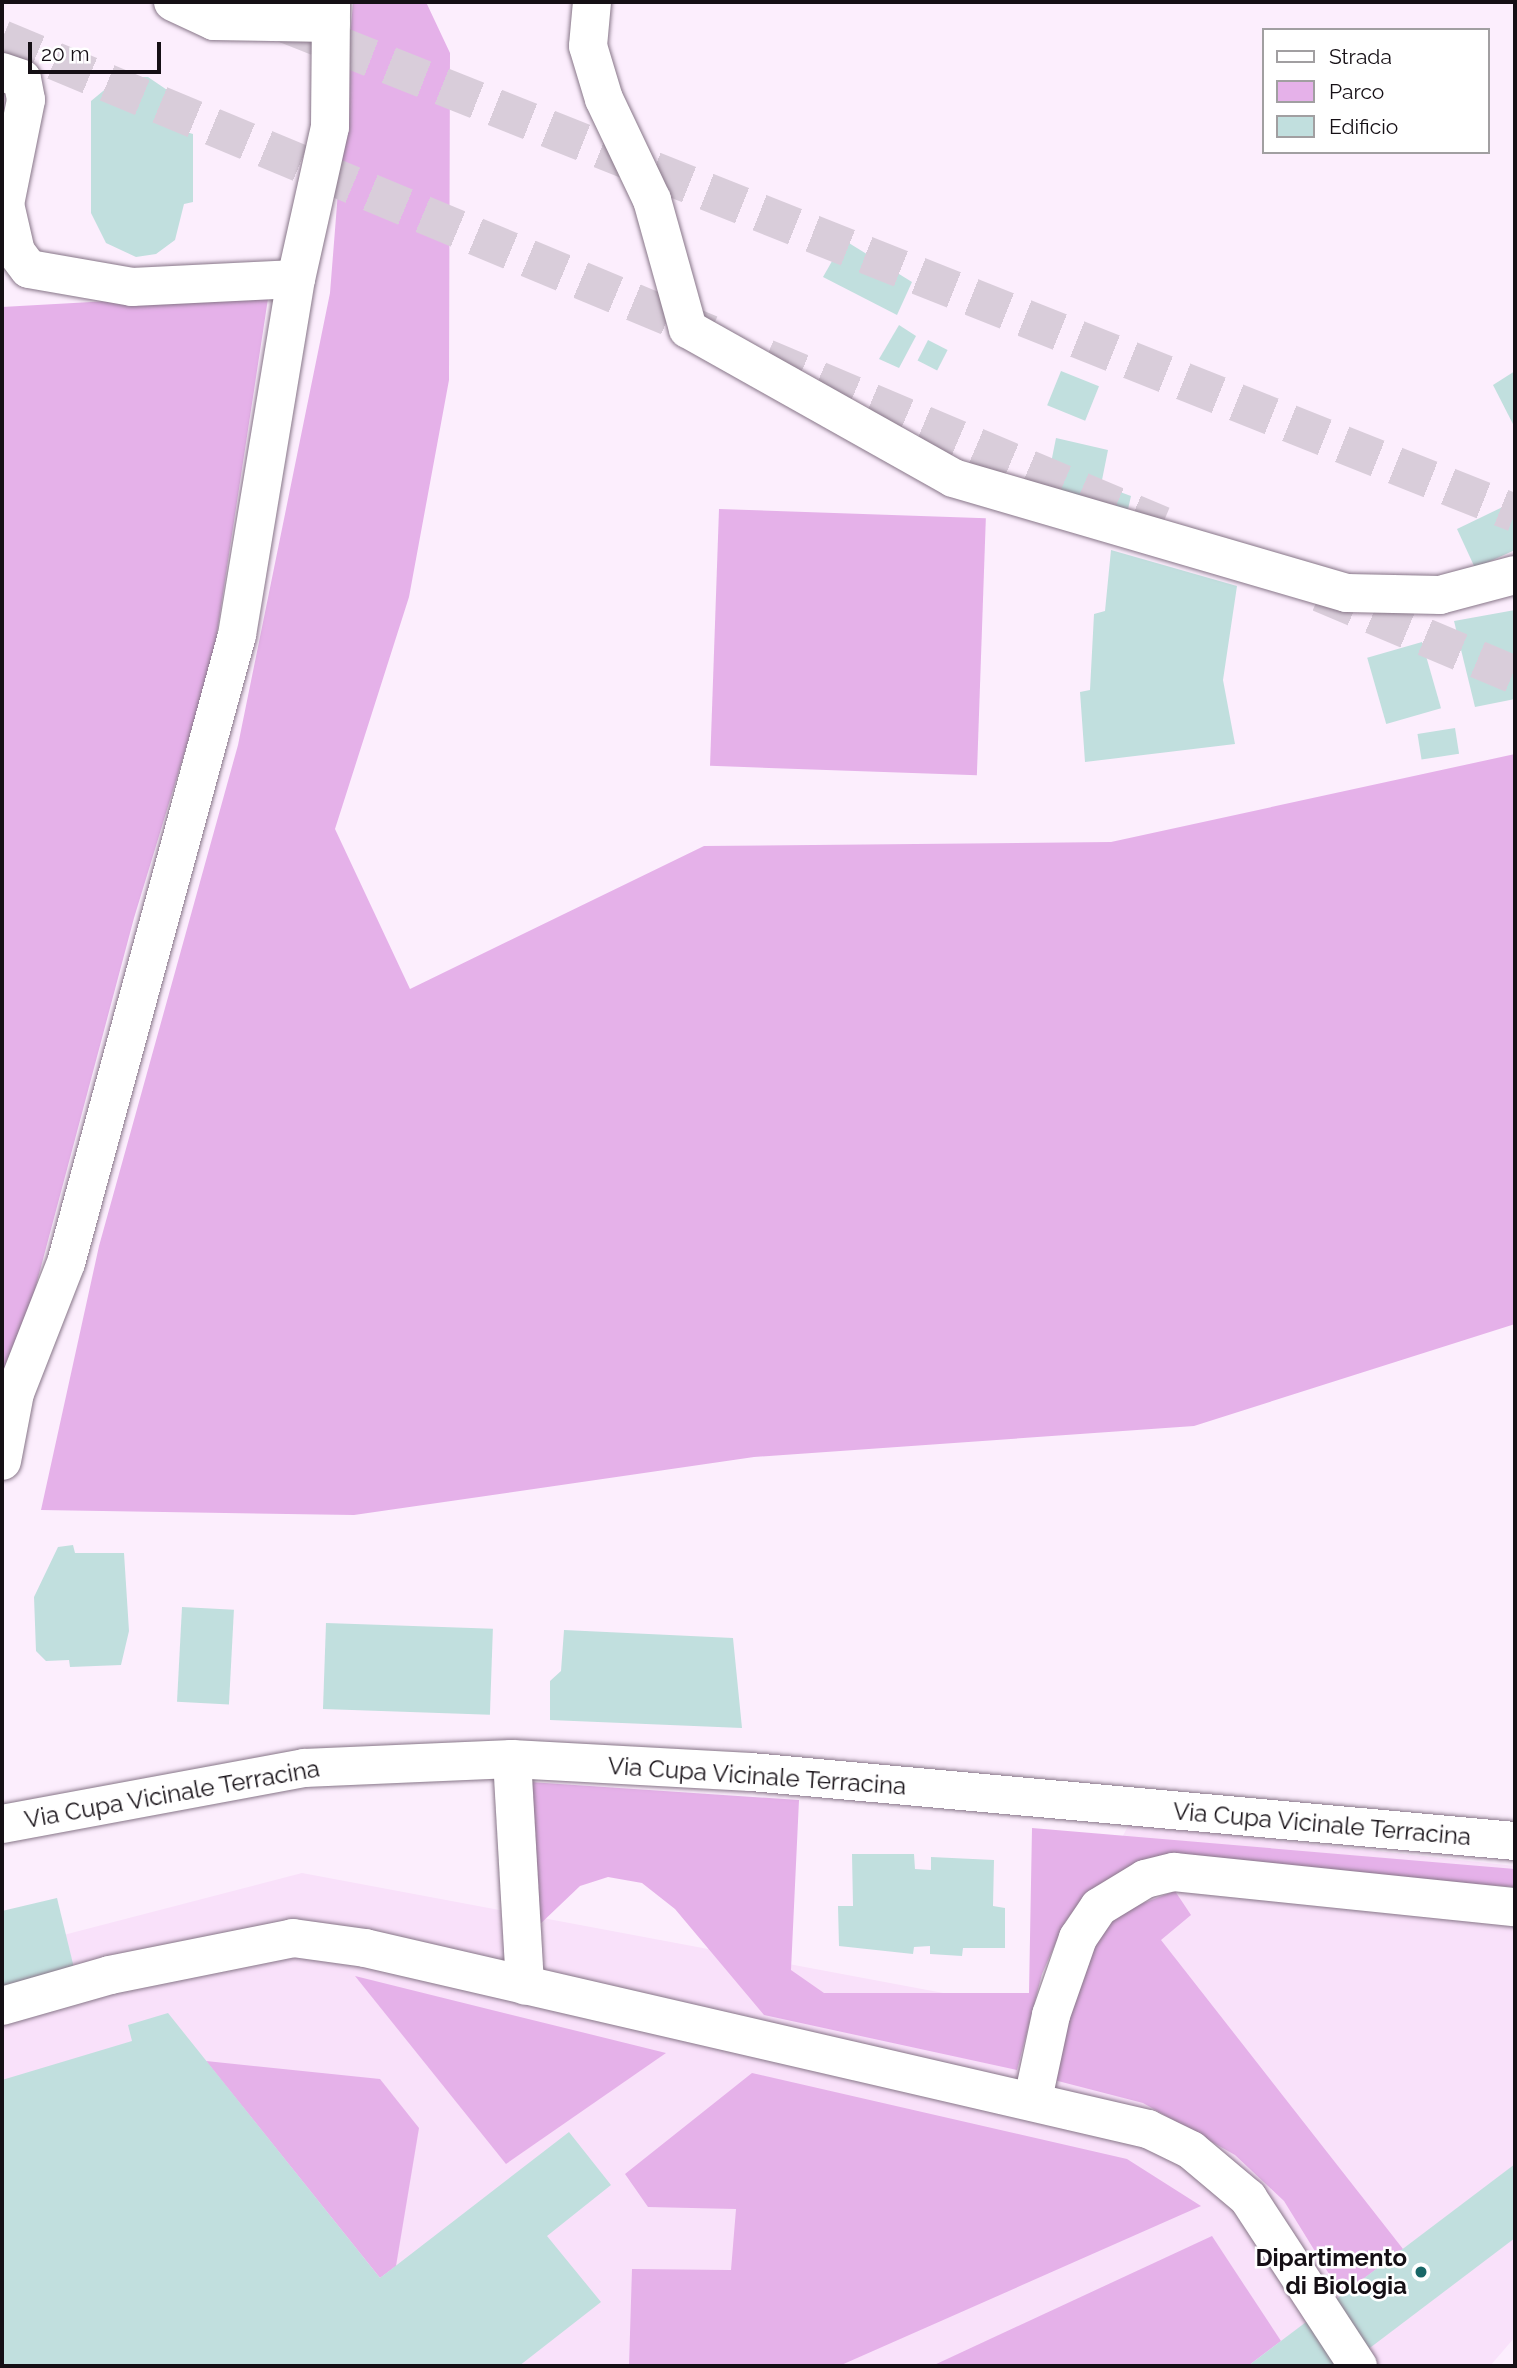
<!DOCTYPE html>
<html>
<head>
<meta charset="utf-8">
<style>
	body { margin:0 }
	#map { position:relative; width:1517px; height:2368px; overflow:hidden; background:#fceefd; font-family:Raleway,sans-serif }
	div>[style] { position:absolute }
	.built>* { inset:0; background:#f9e1fa }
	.green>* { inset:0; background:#e5b1e9; transform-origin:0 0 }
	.building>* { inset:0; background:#c1dfde; transform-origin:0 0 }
	.highway-tunnel>* { height:38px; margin-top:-19px; transform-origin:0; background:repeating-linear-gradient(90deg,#d9cdda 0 38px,transparent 0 57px) }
	.roads { filter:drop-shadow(0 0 2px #877688) drop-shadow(0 0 2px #877688) }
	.minor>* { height:38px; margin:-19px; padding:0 19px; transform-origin:19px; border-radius:19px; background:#fff }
	.dots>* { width:19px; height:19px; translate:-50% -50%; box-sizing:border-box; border:4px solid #fff; border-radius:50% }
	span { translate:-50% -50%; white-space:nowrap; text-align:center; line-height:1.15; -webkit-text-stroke:5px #fff; paint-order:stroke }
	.street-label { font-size:24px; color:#150f15 }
	.poi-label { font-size:24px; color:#150f15; font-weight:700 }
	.right { translate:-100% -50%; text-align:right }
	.frame { position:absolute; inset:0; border:4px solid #150f15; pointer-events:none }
	.legend { position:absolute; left:1262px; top:28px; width:228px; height:126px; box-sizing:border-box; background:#fff; border:2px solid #a19fa1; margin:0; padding:9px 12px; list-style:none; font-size:21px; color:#150f15 }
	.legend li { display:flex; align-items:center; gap:14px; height:35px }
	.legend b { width:35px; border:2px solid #a19fa1 }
	.scale { position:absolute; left:28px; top:42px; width:133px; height:32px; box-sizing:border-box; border:4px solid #150f15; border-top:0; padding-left:9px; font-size:21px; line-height:24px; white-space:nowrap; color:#150f15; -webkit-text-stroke:5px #fff; paint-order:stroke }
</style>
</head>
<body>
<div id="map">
	<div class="built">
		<div style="clip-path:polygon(1129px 1824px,1515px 1866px,1515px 2337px,1490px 2366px,2px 2366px,2px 1951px,302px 1873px,1034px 2010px)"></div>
	</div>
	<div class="green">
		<div style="clip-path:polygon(353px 2px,426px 2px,450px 53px,449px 380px,409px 597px,335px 829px,410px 989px,704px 846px,1111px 842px,1515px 754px,1515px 1324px,1194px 1426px,754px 1457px,354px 1515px,41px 1510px,99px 1246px,238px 745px,330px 293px)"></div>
		<div style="clip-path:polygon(269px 292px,213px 659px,134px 918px,26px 1323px,2px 1380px,2px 307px)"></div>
		<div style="left:719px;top:509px;width:267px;height:257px;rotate:2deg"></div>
		<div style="clip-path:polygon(530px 1782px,799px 1800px,791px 1970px,824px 1993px,1029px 1993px,1032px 1828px,1515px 1869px,1515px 1887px,1173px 1861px,1083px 1899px,1065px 1922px,1042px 1974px,1017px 2070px,764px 2015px,675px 1909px,642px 1883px,608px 1877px,580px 1886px,537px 1927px)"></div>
		<div style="clip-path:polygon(1175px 1891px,1191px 1915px,1161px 1940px,1403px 2249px,1342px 2295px,1284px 2201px,1235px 2155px,1143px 2103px,1054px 2080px,1085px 1959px,1115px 1914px)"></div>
		<div style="clip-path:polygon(355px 1976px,666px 2053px,506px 2164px)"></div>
		<div style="clip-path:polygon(206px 2061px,380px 2079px,419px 2128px,396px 2266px,380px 2278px)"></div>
		<div style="clip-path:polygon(752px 2073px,1127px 2159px,1201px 2206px,839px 2366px,629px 2366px,632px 2269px,731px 2270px,736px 2209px,648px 2207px,625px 2174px)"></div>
		<div style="clip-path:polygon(1212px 2236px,1281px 2341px,1248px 2366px,932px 2366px)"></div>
	</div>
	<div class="building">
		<div style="clip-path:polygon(120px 77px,148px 77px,173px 94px,183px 131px,193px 134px,193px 202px,184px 204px,175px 240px,156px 254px,136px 257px,106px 243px,91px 213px,91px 101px)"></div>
		<div style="clip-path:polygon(844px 240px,912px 282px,897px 315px,823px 277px)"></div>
		<div style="clip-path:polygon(899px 325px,916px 336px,899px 368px,879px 359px)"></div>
		<div style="left:928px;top:340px;width:22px;height:23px;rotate:27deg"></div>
		<div style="left:1061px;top:371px;width:41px;height:37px;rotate:22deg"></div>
		<div style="clip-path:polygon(1515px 371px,1515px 428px,1493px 385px)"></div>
		<div style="clip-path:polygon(1056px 438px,1108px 450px,1101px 485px,1131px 496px,1125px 523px,1044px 498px)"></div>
		<div style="clip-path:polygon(1515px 501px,1515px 550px,1475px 568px,1457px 529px)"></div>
		<div style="clip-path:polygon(1111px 550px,1237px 586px,1223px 680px,1235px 744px,1085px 762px,1080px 692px,1090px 690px,1094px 614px,1105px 611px)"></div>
		<div style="clip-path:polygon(1515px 610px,1515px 699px,1475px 707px,1454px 621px)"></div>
		<div style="left:1422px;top:642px;width:69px;height:57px;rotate:74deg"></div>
		<div style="left:1455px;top:728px;width:26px;height:38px;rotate:81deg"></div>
		<div style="clip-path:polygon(73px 1545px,75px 1553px,124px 1553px,129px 1631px,121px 1665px,70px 1667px,69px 1660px,46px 1661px,36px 1651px,34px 1597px,58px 1547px)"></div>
		<div style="left:182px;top:1607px;width:52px;height:95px;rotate:3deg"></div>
		<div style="left:326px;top:1623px;width:167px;height:86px;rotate:2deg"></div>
		<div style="clip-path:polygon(564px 1630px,733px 1638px,742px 1728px,550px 1720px,550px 1681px,561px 1671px)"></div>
		<div style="clip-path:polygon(852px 1854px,914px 1854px,915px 1869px,931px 1870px,931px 1857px,994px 1860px,993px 1906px,1005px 1908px,1005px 1948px,963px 1948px,962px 1956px,930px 1954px,930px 1946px,914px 1947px,913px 1954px,839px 1946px,838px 1906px,853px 1906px)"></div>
		<div style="clip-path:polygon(57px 1898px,75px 1972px,2px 1992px,2px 1911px)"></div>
		<div style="clip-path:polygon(168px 2013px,380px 2278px,569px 2132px,611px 2185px,547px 2236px,601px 2302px,519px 2366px,2px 2366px,2px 2080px,132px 2041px,128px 2025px)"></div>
		<div style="clip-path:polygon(1515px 2164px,1515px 2238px,1346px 2366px,1248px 2366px)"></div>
	</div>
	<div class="highway-tunnel">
		<div style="left:230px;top:2px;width:1383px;rotate:21.69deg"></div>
		<div style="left:2px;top:39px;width:767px;rotate:22.62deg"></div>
		<div style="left:766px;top:358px;width:430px;rotate:22.9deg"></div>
		<div style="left:1320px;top:593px;width:212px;rotate:22.8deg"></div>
	</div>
	<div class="roads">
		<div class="minor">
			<div style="left:173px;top:2px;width:45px;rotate:24.9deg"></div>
			<div style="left:214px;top:21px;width:117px;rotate:1deg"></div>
			<div style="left:592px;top:2px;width:44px;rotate:95.2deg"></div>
			<div style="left:588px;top:46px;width:55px;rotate:73.2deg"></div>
			<div style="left:604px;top:99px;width:112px;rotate:64.6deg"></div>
			<div style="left:652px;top:200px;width:134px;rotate:74.4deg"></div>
			<div style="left:688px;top:329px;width:304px;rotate:29.3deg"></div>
			<div style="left:953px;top:478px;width:410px;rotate:16.3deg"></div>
			<div style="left:1347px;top:593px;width:93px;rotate:1.2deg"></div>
			<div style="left:1440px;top:595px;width:78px;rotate:-14.9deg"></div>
			<div style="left:2px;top:72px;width:21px;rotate:19deg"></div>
			<div style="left:22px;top:79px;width:21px;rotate:79deg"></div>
			<div style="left:26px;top:100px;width:106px;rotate:101.4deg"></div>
			<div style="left:5px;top:204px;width:49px;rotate:77.1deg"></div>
			<div style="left:16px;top:252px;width:21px;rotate:53deg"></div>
			<div style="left:29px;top:269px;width:105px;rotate:9.9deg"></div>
			<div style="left:132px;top:287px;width:164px;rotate:-2.8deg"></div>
			<div style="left:2px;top:1461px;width:69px;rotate:-79.2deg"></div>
			<div style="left:15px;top:1393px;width:140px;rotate:-68.6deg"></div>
			<div style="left:66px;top:1263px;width:651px;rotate:-74.77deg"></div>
			<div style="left:237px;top:635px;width:361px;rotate:-80.6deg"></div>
			<div style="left:296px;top:279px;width:156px;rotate:-77.4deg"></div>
			<div style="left:330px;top:127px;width:125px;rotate:-89.5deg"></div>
			<div style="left:512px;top:1759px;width:227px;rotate:86.7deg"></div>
			<div style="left:2px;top:1824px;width:307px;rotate:-10.5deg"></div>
			<div style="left:304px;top:1768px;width:208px;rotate:-2.5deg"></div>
			<div style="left:512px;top:1759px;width:239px;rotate:3.1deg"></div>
			<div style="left:751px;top:1772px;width:767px;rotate:5.16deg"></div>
			<div style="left:2px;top:2006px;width:112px;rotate:-16deg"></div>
			<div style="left:110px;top:1975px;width:187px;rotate:-11.4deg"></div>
			<div style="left:293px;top:1938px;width:73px;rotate:7.9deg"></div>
			<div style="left:365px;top:1948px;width:804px;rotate:13.02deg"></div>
			<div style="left:1148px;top:2129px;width:48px;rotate:26deg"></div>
			<div style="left:1191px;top:2150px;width:75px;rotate:40.1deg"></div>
			<div style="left:1248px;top:2198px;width:201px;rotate:56.8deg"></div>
			<div style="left:1033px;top:2099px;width:86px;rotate:-77.9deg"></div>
			<div style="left:1051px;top:2015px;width:82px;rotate:-70.7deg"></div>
			<div style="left:1078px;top:1938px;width:37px;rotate:-56deg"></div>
			<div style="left:1099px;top:1907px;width:54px;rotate:-31.3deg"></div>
			<div style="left:1145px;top:1879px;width:30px;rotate:-14deg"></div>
			<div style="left:1174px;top:1872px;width:343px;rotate:5.9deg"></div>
		</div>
	</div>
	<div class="dots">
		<div style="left:1421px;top:2272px;background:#196767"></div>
	</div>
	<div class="street-label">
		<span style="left:757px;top:1776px;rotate:4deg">Via Cupa Vicinale Terracina</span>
		<span style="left:172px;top:1794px;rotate:-10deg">Via Cupa Vicinale Terracina</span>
		<span style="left:1322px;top:1824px;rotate:5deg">Via Cupa Vicinale Terracina</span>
	</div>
	<div class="poi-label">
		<span class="right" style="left:1407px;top:2272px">Dipartimento<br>di Biologia</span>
	</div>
	<div class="frame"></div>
	<ul class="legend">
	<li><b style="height:9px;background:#fff"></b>Strada</li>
	<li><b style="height:19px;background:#e5b1e9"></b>Parco</li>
	<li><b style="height:19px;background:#c1dfde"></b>Edificio</li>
	</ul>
	<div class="scale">20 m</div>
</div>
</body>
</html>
